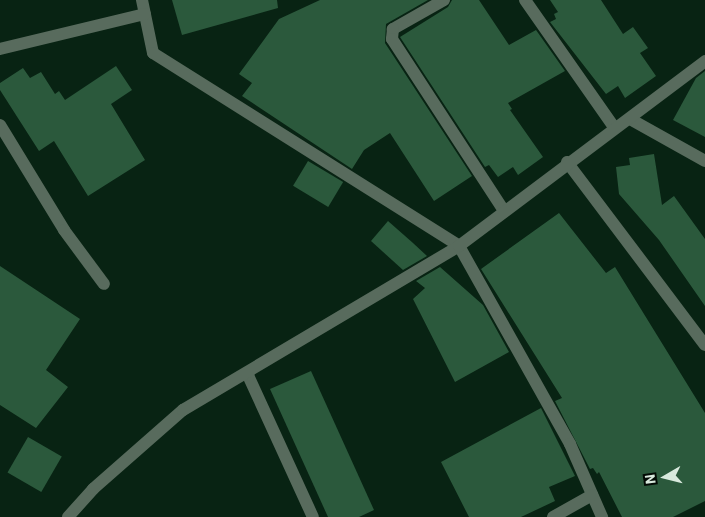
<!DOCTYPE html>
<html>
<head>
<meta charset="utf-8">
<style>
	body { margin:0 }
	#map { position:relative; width:705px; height:517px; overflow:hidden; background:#082313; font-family:"IBM Plex Sans",sans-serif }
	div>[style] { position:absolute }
	.building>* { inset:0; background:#2b593c; transform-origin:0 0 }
	.street>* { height:12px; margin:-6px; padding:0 6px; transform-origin:6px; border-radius:6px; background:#586b5d }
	span { translate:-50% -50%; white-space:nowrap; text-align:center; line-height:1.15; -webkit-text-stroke:4px #020a04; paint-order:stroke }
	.north { position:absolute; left:640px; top:452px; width:50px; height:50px; -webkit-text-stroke:4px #020a04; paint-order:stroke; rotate:262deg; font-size:14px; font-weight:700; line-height:20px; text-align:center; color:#d8e9dd }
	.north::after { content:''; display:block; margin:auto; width:18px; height:22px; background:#d8e9dd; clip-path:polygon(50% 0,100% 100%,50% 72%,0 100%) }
</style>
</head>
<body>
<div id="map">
	<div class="building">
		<div style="clip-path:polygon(172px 0,277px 0,278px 8px,182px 35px)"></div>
		<div style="clip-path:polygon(320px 0,428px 0,386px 24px,385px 43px,472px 176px,434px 201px,390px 133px,364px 150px,352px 169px,242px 96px,252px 83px,239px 74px,279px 19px)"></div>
		<div style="clip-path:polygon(452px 0,479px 0,509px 45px,536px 30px,565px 71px,508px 103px,512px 109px,510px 110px,543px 157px,518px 175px,513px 167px,498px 177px,489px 165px,485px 167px,400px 37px,448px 7px)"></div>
		<div style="clip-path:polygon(550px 0,601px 0,623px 34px,633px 27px,648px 48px,640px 53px,656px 76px,625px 98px,618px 86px,606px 94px,550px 22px,556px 19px,554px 14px,558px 12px)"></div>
		<div style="clip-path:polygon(116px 66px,132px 90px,111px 104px,145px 160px,88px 196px,54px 141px,39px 151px,0 90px,0 83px,23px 68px,30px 78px,41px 72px,55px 94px,59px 91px,65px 100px)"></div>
		<div style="clip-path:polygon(705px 71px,705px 137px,673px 120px,696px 78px)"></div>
		<div style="clip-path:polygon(654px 154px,662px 205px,674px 196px,705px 239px,705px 306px,659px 240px,619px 194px,616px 167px,630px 165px,629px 158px)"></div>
		<div style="left:308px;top:161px;width:41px;height:29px;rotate:31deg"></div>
		<div style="clip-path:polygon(559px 213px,606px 273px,615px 267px,705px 413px,705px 501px,673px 517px,622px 517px,599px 472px,597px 474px,593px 468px,590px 469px,555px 401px,562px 398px,481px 269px)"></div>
		<div style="clip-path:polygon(388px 221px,413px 243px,427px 256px,403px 270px,371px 241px)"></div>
		<div style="clip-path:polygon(0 266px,80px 319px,46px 370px,68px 387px,36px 428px,0 405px)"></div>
		<div style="clip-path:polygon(440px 267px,483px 305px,509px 352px,455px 382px,413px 299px,425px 288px,416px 281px)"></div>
		<div style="clip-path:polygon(311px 371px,374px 510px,359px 517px,328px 517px,270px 389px)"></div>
		<div style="clip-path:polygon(541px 408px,575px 476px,549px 487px,555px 501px,521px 517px,469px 517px,441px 462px)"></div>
		<div style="left:28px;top:437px;width:39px;height:41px;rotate:30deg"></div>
	</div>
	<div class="street">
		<div style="left:142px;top:0;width:54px;rotate:78.3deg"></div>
		<div style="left:153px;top:53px;width:362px;rotate:32.2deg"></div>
		<div style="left:459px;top:246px;width:227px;rotate:60.7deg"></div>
		<div style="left:570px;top:444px;width:80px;rotate:66.3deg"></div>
		<div style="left:444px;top:0;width:59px;rotate:150.4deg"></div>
		<div style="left:393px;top:29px;width:10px;rotate:96deg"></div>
		<div style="left:392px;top:39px;width:205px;rotate:56.9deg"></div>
		<div style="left:525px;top:0;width:155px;rotate:55deg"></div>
		<div style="left:0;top:49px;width:149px;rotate:-13.6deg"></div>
		<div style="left:630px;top:119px;width:86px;rotate:29.2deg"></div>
		<div style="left:0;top:125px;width:123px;rotate:58.6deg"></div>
		<div style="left:64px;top:230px;width:67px;rotate:53.5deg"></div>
		<div style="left:567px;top:162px;width:229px;rotate:53deg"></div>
		<div style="left:247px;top:373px;width:158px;rotate:65.4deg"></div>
		<div style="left:68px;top:517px;width:38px;rotate:-48deg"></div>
		<div style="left:93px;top:489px;width:120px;rotate:-41.3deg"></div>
		<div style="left:183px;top:410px;width:321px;rotate:-30.7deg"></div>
		<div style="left:459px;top:246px;width:308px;rotate:-36.9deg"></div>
		<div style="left:553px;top:517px;width:45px;rotate:-29.4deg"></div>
	</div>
	<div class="north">N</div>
</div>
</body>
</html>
